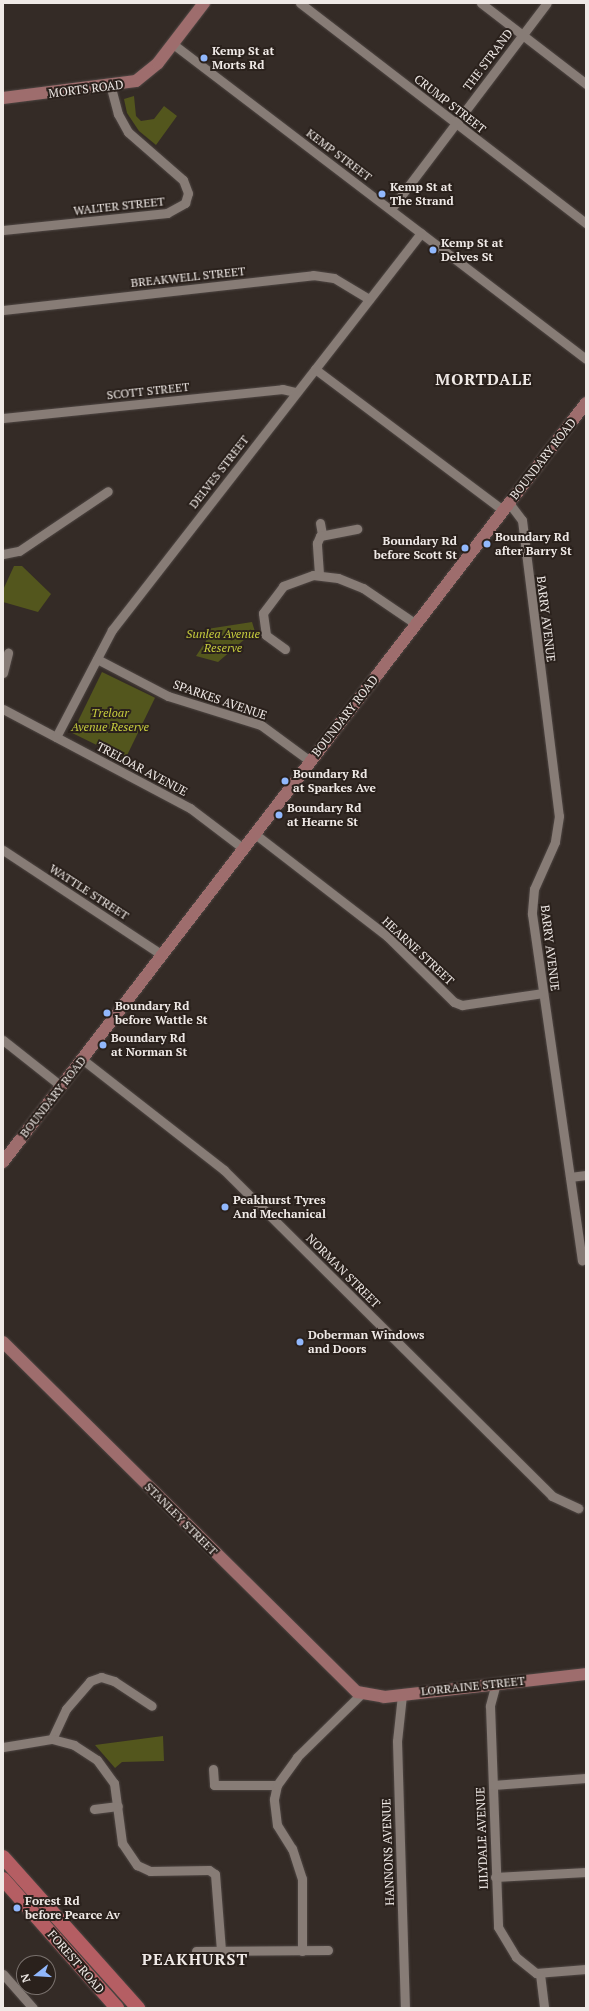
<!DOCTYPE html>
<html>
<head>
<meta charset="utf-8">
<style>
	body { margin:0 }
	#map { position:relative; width:589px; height:2011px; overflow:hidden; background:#342b26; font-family:"PT Serif",serif }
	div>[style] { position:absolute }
	.green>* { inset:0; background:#53561d; transform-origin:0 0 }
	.roads { filter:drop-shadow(0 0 1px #4e4643) drop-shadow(0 0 1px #4e4643) }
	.street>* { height:9px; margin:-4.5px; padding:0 4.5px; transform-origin:4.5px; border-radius:4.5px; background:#877c76 }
	.secondary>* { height:12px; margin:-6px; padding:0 6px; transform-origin:6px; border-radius:6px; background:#9e6d6d }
	.primary>* { height:14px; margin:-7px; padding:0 7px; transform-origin:7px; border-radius:7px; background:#b55e63 }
	.dots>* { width:11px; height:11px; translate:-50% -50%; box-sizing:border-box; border:2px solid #2a211c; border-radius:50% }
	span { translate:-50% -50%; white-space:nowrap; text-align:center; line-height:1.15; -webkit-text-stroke:4px #2a211c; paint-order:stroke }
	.poi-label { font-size:12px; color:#efe9e6; font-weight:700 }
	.left { translate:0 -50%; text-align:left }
	.right { translate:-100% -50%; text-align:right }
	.street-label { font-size:12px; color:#efe9e6 }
	.park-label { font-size:12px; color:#c6cc3d; font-style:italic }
	.district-label { font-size:16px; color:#efe9e6; font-weight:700; letter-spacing:1px }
	.frame { position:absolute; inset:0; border:4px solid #efe9e6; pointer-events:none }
	.north { position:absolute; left:16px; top:1955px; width:40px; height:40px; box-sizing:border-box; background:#2a211c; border:1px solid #79716d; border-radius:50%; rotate:253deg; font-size:11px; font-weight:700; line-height:16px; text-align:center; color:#efe9e6 }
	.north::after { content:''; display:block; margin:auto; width:14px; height:18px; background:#91b8fd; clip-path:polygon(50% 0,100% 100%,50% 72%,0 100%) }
</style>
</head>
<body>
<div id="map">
	<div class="green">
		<div style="clip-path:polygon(134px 96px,136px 116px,141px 121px,154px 119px,164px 106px,177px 116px,156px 145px,139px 131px,127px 113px,124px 99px)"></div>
		<div style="clip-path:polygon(14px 566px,22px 566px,51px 594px,38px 612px,3px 602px,3px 590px)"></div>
		<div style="clip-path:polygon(252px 622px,256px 635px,245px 639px,218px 662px,196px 656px,210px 635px,207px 629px)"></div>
		<div style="left:102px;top:672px;width:59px;height:68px;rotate:26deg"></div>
		<div style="clip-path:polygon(163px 1736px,164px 1761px,122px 1762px,115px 1768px,95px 1745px)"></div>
	</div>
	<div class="roads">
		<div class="street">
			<div style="left:300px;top:3px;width:361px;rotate:37.6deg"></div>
			<div style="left:481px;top:3px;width:133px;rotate:37.6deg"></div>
			<div style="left:173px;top:44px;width:519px;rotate:37.33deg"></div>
			<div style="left:391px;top:209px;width:258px;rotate:-52.9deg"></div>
			<div style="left:3px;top:230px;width:165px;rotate:-5.9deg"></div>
			<div style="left:167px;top:213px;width:21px;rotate:-29deg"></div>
			<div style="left:185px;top:203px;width:10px;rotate:-73deg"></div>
			<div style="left:188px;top:193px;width:14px;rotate:-111deg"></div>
			<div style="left:183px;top:180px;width:73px;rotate:-138.9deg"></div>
			<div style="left:128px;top:132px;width:21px;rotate:-119deg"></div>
			<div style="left:118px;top:114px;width:28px;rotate:-105deg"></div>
			<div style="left:3px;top:310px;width:312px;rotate:-6.4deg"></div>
			<div style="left:313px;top:275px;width:21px;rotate:8deg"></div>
			<div style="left:334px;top:278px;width:41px;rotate:31deg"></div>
			<div style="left:315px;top:369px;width:235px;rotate:36.9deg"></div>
			<div style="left:3px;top:418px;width:281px;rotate:-5.9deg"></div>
			<div style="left:282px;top:389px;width:13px;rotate:13deg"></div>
			<div style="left:509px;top:503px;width:21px;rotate:53deg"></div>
			<div style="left:522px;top:520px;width:298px;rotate:82.9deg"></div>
			<div style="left:559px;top:816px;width:26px;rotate:99deg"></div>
			<div style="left:555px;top:842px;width:51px;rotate:114.1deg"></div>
			<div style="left:534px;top:889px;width:25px;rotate:95deg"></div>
			<div style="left:532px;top:914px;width:350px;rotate:81.8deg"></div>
			<div style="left:320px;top:523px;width:11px;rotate:80deg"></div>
			<div style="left:3px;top:554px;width:16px;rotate:-11deg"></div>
			<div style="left:19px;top:551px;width:107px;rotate:-34deg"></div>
			<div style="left:319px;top:574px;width:31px;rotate:-94deg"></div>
			<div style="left:317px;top:543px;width:8px;rotate:-67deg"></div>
			<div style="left:320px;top:536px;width:38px;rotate:-11deg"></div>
			<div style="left:285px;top:649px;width:24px;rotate:-144deg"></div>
			<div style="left:266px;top:635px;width:22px;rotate:-98deg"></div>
			<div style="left:263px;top:613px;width:34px;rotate:-53deg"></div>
			<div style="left:283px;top:586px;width:32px;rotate:-20deg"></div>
			<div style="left:313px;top:575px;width:25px;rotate:7deg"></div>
			<div style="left:338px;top:578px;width:27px;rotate:22deg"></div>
			<div style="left:363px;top:588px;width:64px;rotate:34.2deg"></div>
			<div style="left:97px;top:659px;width:80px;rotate:27.5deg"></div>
			<div style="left:168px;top:696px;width:97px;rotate:17.3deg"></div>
			<div style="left:261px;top:725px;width:61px;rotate:36.3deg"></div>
			<div style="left:3px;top:673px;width:21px;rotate:-76deg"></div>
			<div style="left:3px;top:709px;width:212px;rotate:27.9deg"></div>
			<div style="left:190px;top:808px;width:68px;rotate:37.2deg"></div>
			<div style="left:56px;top:737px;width:121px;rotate:-62.4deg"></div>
			<div style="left:112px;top:630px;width:503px;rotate:-52.11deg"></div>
			<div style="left:255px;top:834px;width:167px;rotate:37.7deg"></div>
			<div style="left:387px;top:936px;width:94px;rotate:44.6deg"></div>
			<div style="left:454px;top:1002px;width:9px;rotate:21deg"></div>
			<div style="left:462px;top:1005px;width:82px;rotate:-8.4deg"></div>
			<div style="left:3px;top:850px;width:191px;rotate:33.4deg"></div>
			<div style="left:3px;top:1040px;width:74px;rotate:38.4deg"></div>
			<div style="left:82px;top:1059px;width:180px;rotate:38deg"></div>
			<div style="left:224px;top:1170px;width:462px;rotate:44.8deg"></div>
			<div style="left:552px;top:1496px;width:29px;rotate:25deg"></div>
			<div style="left:570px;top:1177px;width:16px;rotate:-7deg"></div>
			<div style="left:496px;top:1683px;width:24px;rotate:105deg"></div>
			<div style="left:490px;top:1706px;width:221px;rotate:87.9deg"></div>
			<div style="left:498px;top:1927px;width:35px;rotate:59deg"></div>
			<div style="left:516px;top:1957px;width:26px;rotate:39deg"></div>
			<div style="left:536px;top:1973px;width:50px;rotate:-4.6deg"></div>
			<div style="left:402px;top:1695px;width:46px;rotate:96.2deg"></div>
			<div style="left:397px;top:1741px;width:267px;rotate:88.3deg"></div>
			<div style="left:52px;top:1739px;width:33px;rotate:-65deg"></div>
			<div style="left:66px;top:1709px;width:37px;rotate:-49deg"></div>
			<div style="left:90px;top:1681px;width:12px;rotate:-20deg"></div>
			<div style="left:101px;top:1677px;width:14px;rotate:17deg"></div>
			<div style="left:114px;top:1681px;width:45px;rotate:33.3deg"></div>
			<div style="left:3px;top:1747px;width:50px;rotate:-9.3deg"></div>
			<div style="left:52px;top:1739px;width:23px;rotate:15deg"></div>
			<div style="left:74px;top:1745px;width:27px;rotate:33deg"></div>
			<div style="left:97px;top:1760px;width:29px;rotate:54deg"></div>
			<div style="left:114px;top:1783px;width:61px;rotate:82.4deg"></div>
			<div style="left:122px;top:1843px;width:27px;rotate:56deg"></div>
			<div style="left:137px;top:1865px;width:14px;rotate:25deg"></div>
			<div style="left:150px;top:1871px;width:59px;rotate:-1deg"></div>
			<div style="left:209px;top:1870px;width:7px;rotate:34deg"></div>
			<div style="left:215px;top:1874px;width:76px;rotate:85.5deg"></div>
			<div style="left:213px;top:1769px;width:16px;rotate:86deg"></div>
			<div style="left:214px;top:1785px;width:63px"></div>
			<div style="left:493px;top:1785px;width:93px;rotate:-4.3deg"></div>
			<div style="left:94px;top:1809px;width:24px;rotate:-7deg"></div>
			<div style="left:495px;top:1877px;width:91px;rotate:-3.1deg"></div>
			<div style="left:196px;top:1951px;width:132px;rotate:-0.4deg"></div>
			<div style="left:302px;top:1951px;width:72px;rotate:-90deg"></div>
			<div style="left:302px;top:1879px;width:32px;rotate:-108deg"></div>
			<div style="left:292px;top:1849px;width:28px;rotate:-122deg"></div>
			<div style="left:277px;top:1825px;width:26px;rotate:-97deg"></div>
			<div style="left:274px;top:1799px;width:14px;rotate:-78deg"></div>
			<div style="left:277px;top:1785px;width:34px;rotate:-54deg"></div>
			<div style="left:297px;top:1757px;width:90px;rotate:-44.5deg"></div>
			<div style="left:3px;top:1974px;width:45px;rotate:48.6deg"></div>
			<div style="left:540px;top:1974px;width:34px;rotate:83deg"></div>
		</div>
		<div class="secondary">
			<div style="left:3px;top:98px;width:134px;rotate:-7.3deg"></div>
			<div style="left:136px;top:81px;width:28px;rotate:-39deg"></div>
			<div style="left:158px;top:63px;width:76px;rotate:-52.5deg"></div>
			<div style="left:3px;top:1162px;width:957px;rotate:-52.47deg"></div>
			<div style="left:3px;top:1342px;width:498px;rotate:44.7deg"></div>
			<div style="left:357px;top:1692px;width:27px;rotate:10deg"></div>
			<div style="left:384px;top:1697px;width:203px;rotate:-6.5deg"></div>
		</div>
		<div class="primary">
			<div style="left:3px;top:1857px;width:203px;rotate:48.2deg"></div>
			<div style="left:3px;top:1879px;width:172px;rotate:48.5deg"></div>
		</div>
	</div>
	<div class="dots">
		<div style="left:204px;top:58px;background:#91b8fd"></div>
		<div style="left:382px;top:194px;background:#91b8fd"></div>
		<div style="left:433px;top:250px;background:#91b8fd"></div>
		<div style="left:487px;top:544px;background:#91b8fd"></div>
		<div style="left:465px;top:548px;background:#91b8fd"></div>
		<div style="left:285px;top:781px;background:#91b8fd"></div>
		<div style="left:279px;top:815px;background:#91b8fd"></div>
		<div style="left:107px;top:1013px;background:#91b8fd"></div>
		<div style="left:103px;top:1045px;background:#91b8fd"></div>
		<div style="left:225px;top:1207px;background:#91b8fd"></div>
		<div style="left:300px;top:1342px;background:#91b8fd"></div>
		<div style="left:17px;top:1908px;background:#91b8fd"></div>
	</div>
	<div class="poi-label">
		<span class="left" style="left:212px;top:58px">Kemp St at<br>Morts Rd</span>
		<span class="left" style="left:390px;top:194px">Kemp St at<br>The Strand</span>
		<span class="left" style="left:441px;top:250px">Kemp St at<br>Delves St</span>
		<span class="left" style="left:495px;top:544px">Boundary Rd<br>after Barry St</span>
		<span class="right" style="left:457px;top:548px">Boundary Rd<br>before Scott St</span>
		<span class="left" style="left:293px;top:781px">Boundary Rd<br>at Sparkes Ave</span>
		<span class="left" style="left:287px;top:815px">Boundary Rd<br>at Hearne St</span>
		<span class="left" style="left:115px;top:1013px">Boundary Rd<br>before Wattle St</span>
		<span class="left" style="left:111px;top:1045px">Boundary Rd<br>at Norman St</span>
		<span class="left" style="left:233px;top:1207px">Peakhurst Tyres<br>And Mechanical</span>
		<span class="left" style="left:308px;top:1342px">Doberman Windows<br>and Doors</span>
		<span class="left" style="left:25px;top:1908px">Forest Rd<br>before Pearce Av</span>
	</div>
	<div class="street-label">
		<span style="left:488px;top:60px;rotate:-53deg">THE STRAND</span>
		<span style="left:86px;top:89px;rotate:-7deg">MORTS ROAD</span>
		<span style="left:450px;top:104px;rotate:38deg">CRUMP STREET</span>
		<span style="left:339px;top:155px;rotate:37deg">KEMP STREET</span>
		<span style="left:119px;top:206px;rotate:-6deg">WALTER STREET</span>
		<span style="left:188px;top:277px;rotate:-6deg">BREAKWELL STREET</span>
		<span style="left:148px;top:391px;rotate:-6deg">SCOTT STREET</span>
		<span style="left:543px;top:459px;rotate:-52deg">BOUNDARY ROAD</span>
		<span style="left:219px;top:472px;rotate:-52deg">DELVES STREET</span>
		<span style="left:546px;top:619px;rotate:83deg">BARRY AVENUE</span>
		<span style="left:220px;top:700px;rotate:19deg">SPARKES AVENUE</span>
		<span style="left:345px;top:716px;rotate:-52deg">BOUNDARY ROAD</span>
		<span style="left:142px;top:769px;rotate:28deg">TRELOAR AVENUE</span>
		<span style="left:89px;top:892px;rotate:33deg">WATTLE STREET</span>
		<span style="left:550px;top:948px;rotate:83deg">BARRY AVENUE</span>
		<span style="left:418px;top:951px;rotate:43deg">HEARNE STREET</span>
		<span style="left:53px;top:1097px;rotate:-52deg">BOUNDARY ROAD</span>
		<span style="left:343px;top:1271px;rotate:45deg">NORMAN STREET</span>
		<span style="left:181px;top:1519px;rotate:45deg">STANLEY STREET</span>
		<span style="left:473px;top:1686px;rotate:-6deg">LORRAINE STREET</span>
		<span style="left:482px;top:1838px;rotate:-92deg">LILYDALE AVENUE</span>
		<span style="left:388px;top:1852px;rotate:-92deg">HANNONS AVENUE</span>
		<span style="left:76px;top:1962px;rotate:49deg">FOREST ROAD</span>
	</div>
	<div class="park-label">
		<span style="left:223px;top:641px">Sunlea Avenue<br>Reserve</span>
		<span style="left:110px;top:720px">Treloar<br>Avenue Reserve</span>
	</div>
	<div class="district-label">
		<span style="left:484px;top:379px">MORTDALE</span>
		<span style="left:195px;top:1959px">PEAKHURST</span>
	</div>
	<div class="frame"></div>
	<div class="north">N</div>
</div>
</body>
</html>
